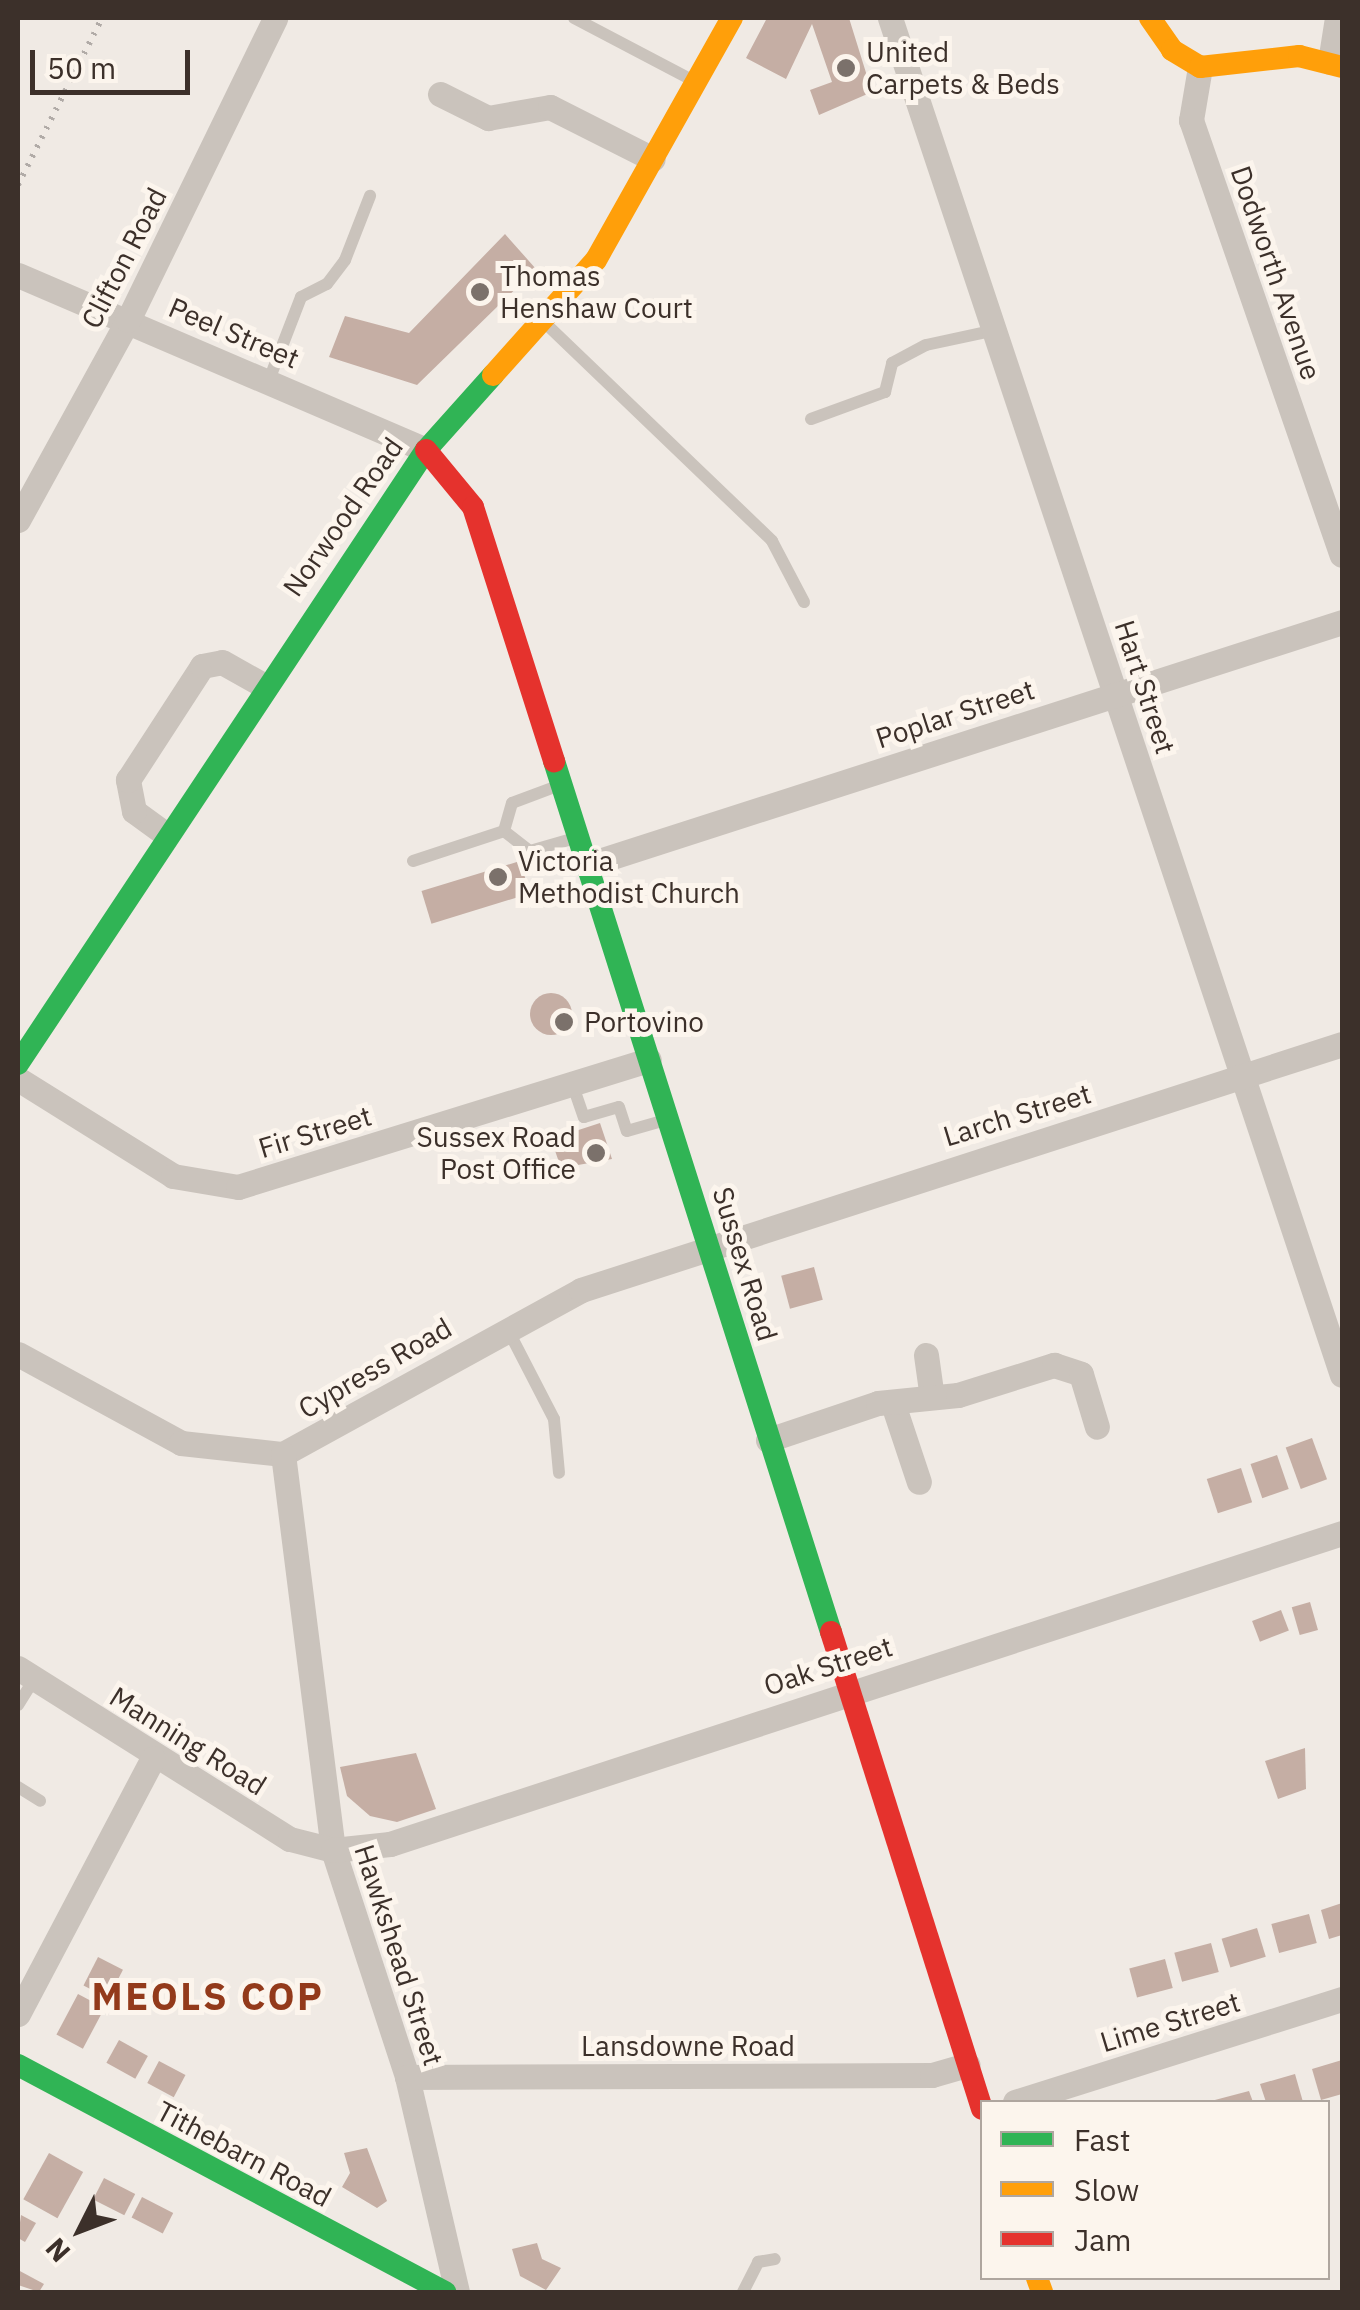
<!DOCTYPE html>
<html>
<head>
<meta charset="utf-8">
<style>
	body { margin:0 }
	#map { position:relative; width:1360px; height:2310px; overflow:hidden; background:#f0eae4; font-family:"IBM Plex Sans",sans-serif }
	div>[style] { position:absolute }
	.building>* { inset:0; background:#c5aea4; transform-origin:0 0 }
	.round { border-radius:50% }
	.lane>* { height:12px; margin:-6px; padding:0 6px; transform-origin:6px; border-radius:6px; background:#cac3bc }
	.street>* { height:25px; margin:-12.5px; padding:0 12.5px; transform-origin:12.5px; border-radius:12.5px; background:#cac3bc }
	.fast>* { height:22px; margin:-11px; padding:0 11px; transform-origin:11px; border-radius:11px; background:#30b455 }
	.slow>* { height:22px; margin:-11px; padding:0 11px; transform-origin:11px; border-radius:11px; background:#ff9f0a }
	.jam>* { height:22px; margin:-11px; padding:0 11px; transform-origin:11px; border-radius:11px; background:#e5322d }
	.rail>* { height:6px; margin-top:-3px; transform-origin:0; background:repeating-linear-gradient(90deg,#b1aba7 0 2.5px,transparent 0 10.5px) }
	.dots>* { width:28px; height:28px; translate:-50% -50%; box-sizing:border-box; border:5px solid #fcf5ed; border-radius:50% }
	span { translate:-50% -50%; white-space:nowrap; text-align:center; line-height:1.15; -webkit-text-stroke:10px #fcf5ed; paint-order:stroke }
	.poi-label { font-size:28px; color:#3c302a }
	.left { translate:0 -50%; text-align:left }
	.right { translate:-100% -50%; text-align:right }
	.street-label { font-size:28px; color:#3c302a }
	.district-label { font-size:38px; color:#933a1b; font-weight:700; letter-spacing:2.5px }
	.frame { position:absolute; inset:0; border:20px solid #3c302a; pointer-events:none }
	.legend { position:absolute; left:980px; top:2100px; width:350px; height:180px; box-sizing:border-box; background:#fcf5ed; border:2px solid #afa69f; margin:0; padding:12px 18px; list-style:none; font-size:30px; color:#3c302a }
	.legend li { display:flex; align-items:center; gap:20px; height:50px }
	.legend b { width:50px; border:2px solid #afa69f }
	.north { position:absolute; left:30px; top:2180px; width:100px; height:100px; -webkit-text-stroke:8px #fcf5ed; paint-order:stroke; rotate:228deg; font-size:28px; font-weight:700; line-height:40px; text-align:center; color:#3c302a }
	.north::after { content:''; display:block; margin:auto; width:35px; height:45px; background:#3c302a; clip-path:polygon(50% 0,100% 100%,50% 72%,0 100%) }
	.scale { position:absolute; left:30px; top:50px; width:160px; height:45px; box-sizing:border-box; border:5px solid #3c302a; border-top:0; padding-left:12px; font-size:30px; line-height:35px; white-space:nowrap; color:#3c302a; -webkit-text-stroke:8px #fcf5ed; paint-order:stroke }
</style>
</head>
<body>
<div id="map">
	<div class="building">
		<div style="clip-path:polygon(767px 18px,849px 18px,872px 92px,819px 115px,810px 90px,832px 82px,812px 24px,786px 79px,746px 58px)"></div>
		<div style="clip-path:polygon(505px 234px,536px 269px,417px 385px,329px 357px,345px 316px,409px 333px)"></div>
		<div style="left:520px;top:861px;width:34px;height:103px;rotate:73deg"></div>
		<div class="round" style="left:530px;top:993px;width:42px;height:42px"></div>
		<div style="clip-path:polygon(600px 1123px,612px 1159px,561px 1168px,551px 1139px)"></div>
		<div style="left:814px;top:1267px;width:34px;height:34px;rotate:75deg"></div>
		<div style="left:1312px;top:1438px;width:44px;height:28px;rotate:70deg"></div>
		<div style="left:1277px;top:1455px;width:36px;height:28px;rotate:71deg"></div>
		<div style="left:1241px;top:1468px;width:36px;height:36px;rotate:72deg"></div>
		<div style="left:1310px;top:1602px;width:29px;height:19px;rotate:74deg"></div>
		<div style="left:1281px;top:1610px;width:22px;height:31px;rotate:69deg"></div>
		<div style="clip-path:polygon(1305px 1748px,1306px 1789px,1278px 1799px,1265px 1761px)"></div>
		<div style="clip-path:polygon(416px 1753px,436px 1809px,397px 1822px,370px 1816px,347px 1796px,340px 1767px)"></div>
		<div style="clip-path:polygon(1342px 1903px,1342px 1935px,1329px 1939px,1321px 1910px)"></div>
		<div style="left:1309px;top:1914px;width:30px;height:39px;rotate:75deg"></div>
		<div style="left:1257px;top:1928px;width:30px;height:37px;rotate:73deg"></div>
		<div style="left:1211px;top:1943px;width:30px;height:38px;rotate:75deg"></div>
		<div style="left:98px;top:1957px;width:28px;height:32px;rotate:27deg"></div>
		<div style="left:1165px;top:1959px;width:30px;height:37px;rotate:75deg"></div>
		<div style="left:78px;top:1994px;width:30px;height:46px;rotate:28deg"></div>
		<div style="left:119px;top:2040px;width:33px;height:26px;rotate:29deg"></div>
		<div style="clip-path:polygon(1342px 2060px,1342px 2094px,1321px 2100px,1312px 2069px)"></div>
		<div style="left:159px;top:2061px;width:30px;height:25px;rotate:28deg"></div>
		<div style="clip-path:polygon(1295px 2074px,1303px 2102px,1266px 2102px,1260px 2084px)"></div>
		<div style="clip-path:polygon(1249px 2091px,1253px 2102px,1211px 2102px,1211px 2101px)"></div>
		<div style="clip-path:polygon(367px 2148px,387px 2201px,377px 2208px,342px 2187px,350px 2173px,344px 2153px)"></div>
		<div style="left:49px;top:2153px;width:39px;height:53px;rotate:29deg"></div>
		<div style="left:104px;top:2178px;width:35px;height:24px;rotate:27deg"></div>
		<div style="left:142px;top:2197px;width:35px;height:23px;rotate:27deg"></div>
		<div style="clip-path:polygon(21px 2215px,36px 2223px,25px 2242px,18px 2238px)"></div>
		<div style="clip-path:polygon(537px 2243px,542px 2259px,561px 2268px,546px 2290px,520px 2276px,512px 2249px)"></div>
		<div style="clip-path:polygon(18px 2270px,44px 2284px,39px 2292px,18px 2285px)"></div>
	</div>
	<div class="lane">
		<div style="left:574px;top:18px;width:136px;rotate:27.7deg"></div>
		<div style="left:544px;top:322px;width:316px;rotate:43.8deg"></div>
		<div style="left:772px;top:541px;width:69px;rotate:62.3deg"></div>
		<div style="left:269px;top:380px;width:89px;rotate:-68.9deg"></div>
		<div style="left:301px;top:297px;width:29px;rotate:-27deg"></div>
		<div style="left:327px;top:284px;width:30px;rotate:-53deg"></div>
		<div style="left:345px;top:260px;width:69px;rotate:-68.7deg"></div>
		<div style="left:811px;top:419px;width:79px;rotate:-20deg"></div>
		<div style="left:885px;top:392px;width:30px;rotate:-76deg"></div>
		<div style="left:892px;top:363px;width:38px;rotate:-28deg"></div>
		<div style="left:926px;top:345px;width:72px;rotate:-12.1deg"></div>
		<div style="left:560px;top:785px;width:51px;rotate:159.4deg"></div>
		<div style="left:512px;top:803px;width:29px;rotate:106deg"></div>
		<div style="left:504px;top:831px;width:33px;rotate:38deg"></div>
		<div style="left:530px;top:851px;width:47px;rotate:-16.1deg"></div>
		<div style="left:413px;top:861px;width:96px;rotate:-18.2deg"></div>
		<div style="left:572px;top:1083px;width:36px;rotate:71deg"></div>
		<div style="left:584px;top:1117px;width:36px;rotate:-16deg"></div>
		<div style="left:619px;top:1107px;width:25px;rotate:72deg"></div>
		<div style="left:627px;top:1131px;width:41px;rotate:-15.8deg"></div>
		<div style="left:508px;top:1330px;width:100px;rotate:62.7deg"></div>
		<div style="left:554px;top:1419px;width:54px;rotate:84.7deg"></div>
		<div style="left:18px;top:1705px;width:32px;rotate:-58deg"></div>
		<div style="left:18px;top:1787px;width:26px;rotate:32deg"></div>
		<div style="left:743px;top:2292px;width:34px;rotate:-63deg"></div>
		<div style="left:758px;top:2262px;width:17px;rotate:-10deg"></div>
	</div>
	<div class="street">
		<div style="left:890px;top:18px;width:1430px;rotate:71.58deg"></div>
		<div style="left:1330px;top:62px;width:45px;rotate:-81deg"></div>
		<div style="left:1200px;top:67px;width:54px;rotate:99.6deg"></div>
		<div style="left:1191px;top:120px;width:460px;rotate:70.9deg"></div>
		<div style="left:440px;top:94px;width:54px;rotate:26.6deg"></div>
		<div style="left:488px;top:118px;width:63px;rotate:-10.1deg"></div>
		<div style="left:550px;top:107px;width:115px;rotate:26.8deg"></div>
		<div style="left:18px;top:275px;width:444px;rotate:23.2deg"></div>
		<div style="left:18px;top:520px;width:228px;rotate:-61.2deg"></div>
		<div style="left:128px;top:320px;width:336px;rotate:-64deg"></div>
		<div style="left:164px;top:833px;width:37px;rotate:-144deg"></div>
		<div style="left:134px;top:811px;width:32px;rotate:-101deg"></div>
		<div style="left:128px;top:780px;width:136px;rotate:-57deg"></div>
		<div style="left:202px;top:666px;width:20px;rotate:-11deg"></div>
		<div style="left:222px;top:662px;width:47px;rotate:29.3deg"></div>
		<div style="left:587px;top:865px;width:793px;rotate:-17.84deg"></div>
		<div style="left:18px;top:1079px;width:183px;rotate:32deg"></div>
		<div style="left:173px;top:1176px;width:66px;rotate:9.6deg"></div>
		<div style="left:238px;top:1187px;width:430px;rotate:-17.2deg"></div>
		<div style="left:18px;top:1354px;width:186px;rotate:28.6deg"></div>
		<div style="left:181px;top:1443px;width:103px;rotate:6.2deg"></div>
		<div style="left:283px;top:1454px;width:340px;rotate:-28.8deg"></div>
		<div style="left:581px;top:1290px;width:800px;rotate:-17.91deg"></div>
		<div style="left:926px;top:1355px;width:37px;rotate:82deg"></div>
		<div style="left:893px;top:1404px;width:82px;rotate:71.6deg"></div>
		<div style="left:768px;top:1440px;width:116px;rotate:-18.6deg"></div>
		<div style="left:878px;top:1403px;width:80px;rotate:-5.7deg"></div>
		<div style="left:958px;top:1395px;width:101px;rotate:-17.4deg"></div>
		<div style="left:1054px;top:1365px;width:28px;rotate:18deg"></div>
		<div style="left:1081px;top:1374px;width:55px;rotate:73.2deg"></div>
		<div style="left:283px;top:1454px;width:399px;rotate:82.8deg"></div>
		<div style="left:333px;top:1850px;width:239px;rotate:71.9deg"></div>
		<div style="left:407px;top:2077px;width:221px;rotate:76.9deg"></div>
		<div style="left:18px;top:1668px;width:321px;rotate:32.2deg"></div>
		<div style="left:290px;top:1839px;width:44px;rotate:14.3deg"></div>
		<div style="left:333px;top:1850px;width:57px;rotate:-6deg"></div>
		<div style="left:390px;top:1844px;width:1002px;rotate:-18.09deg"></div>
		<div style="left:18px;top:2014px;width:289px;rotate:-62.2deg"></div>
		<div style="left:407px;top:2077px;width:525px;rotate:-0.22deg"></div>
		<div style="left:932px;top:2075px;width:37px;rotate:-16deg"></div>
		<div style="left:1015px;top:2102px;width:343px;rotate:-17.5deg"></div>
	</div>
	<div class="fast">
		<div style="left:554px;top:761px;width:914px;rotate:72.36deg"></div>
		<div style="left:18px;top:1064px;width:737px;rotate:-56.4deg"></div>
		<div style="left:426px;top:450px;width:101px;rotate:-48.2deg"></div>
		<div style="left:18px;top:2065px;width:484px;rotate:28deg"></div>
	</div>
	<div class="slow">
		<div style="left:1150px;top:18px;width:39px;rotate:55deg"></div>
		<div style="left:1172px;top:50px;width:33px;rotate:31deg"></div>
		<div style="left:1200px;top:67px;width:100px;rotate:-6.3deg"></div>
		<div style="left:1299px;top:56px;width:44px;rotate:14.3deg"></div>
		<div style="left:493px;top:375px;width:154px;rotate:-48.2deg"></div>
		<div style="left:596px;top:260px;width:278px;rotate:-60.7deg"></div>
		<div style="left:1037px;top:2278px;width:15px;rotate:70deg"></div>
	</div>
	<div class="jam">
		<div style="left:426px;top:450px;width:74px;rotate:50.5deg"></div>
		<div style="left:473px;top:507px;width:267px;rotate:72.3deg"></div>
		<div style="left:831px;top:1632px;width:500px;rotate:72.43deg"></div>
	</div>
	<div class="rail">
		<div style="left:18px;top:185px;width:187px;rotate:-63.3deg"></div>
	</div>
	<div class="dots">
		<div style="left:846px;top:68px;background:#7b716b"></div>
		<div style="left:480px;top:292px;background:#7b716b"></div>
		<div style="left:498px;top:877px;background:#7b716b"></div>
		<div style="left:564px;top:1022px;background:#7b716b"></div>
		<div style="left:596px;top:1153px;background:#7b716b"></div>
	</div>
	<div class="poi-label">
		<span class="left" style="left:866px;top:68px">United<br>Carpets &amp; Beds</span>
		<span class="left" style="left:500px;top:292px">Thomas<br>Henshaw Court</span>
		<span class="left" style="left:518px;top:877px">Victoria<br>Methodist Church</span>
		<span class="left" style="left:584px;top:1022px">Portovino</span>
		<span class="right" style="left:576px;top:1153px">Sussex Road<br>Post Office</span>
	</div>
	<div class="street-label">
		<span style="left:124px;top:258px;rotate:-63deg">Clifton Road</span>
		<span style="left:1276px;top:273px;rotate:71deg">Dodworth Avenue</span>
		<span style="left:234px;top:333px;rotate:23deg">Peel Street</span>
		<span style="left:343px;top:517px;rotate:-55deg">Norwood Road</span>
		<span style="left:1145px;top:687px;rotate:72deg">Hart Street</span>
		<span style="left:955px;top:714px;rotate:-18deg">Poplar Street</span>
		<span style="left:1017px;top:1115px;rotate:-17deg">Larch Street</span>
		<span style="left:315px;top:1132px;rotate:-17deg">Fir Street</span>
		<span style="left:745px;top:1264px;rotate:73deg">Sussex Road</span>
		<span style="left:375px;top:1368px;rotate:-30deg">Cypress Road</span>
		<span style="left:828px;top:1666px;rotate:-18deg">Oak Street</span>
		<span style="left:188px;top:1741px;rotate:32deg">Manning Road</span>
		<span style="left:399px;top:1955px;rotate:72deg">Hawkshead Street</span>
		<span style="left:1170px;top:2022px;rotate:-17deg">Lime Street</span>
		<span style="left:688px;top:2046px">Lansdowne Road</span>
		<span style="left:244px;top:2154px;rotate:28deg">Tithebarn Road</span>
	</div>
	<div class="district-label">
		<span style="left:208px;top:1996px">MEOLS COP</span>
	</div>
	<div class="frame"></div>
	<ul class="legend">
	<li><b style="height:12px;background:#30b455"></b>Fast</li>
	<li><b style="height:12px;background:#ff9f0a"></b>Slow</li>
	<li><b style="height:12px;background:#e5322d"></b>Jam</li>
	</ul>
	<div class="north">N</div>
	<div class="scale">50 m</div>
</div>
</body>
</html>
